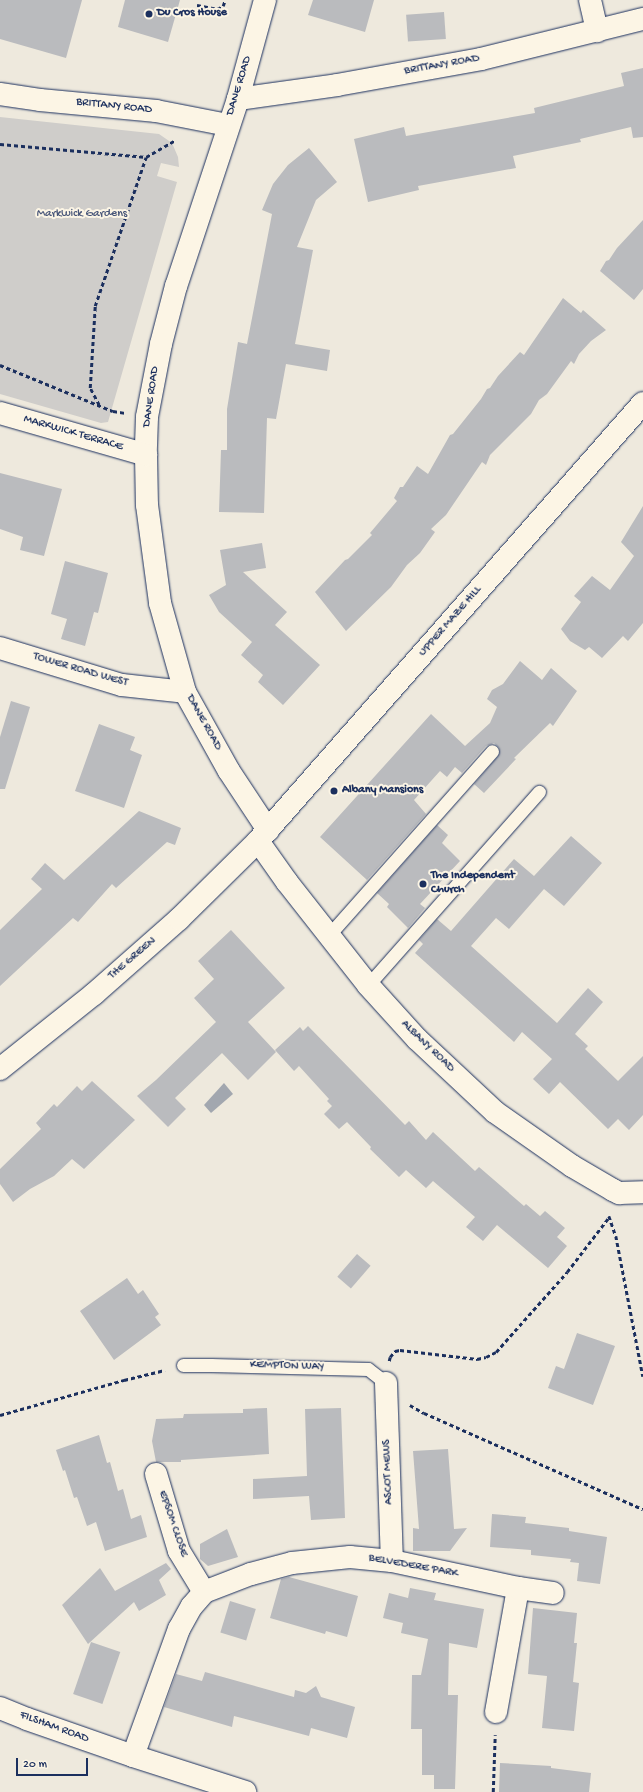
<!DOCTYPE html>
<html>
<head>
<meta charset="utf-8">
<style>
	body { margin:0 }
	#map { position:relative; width:643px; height:1792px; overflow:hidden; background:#eee9dd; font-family:"Gochi Hand",sans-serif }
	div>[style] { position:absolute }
	.green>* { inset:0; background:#cfcdca }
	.water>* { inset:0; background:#a2a7af }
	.building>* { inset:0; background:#babbbe; transform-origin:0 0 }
	.path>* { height:2.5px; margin-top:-1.25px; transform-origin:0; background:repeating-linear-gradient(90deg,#1b2f5e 0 4px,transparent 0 7px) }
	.roads { filter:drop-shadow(0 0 1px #1b2f5e) drop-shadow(0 0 1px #1b2f5e) }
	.service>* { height:13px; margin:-6.5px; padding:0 6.5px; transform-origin:6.5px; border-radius:6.5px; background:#fcf5e5 }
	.minor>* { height:22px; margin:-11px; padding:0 11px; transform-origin:11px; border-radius:11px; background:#fcf5e5 }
	.tertiary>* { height:22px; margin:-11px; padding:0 11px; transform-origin:11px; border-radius:11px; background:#fcf5e5 }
	.dots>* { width:11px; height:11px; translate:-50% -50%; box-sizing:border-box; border:2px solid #fcf5e5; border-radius:50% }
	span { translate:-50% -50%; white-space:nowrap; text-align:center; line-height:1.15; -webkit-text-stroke:4px #fcf5e5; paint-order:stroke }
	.poi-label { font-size:12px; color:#1b2f5e; font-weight:700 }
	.left { translate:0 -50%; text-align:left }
	.street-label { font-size:12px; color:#1b2f5e }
	.park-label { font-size:12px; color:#485679 }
	.scale { position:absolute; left:16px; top:1758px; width:72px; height:18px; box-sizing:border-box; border:2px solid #1b2f5e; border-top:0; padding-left:5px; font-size:12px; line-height:14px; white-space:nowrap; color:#1b2f5e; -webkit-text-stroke:3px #fcf5e5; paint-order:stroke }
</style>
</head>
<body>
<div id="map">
	<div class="green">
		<div style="clip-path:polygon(0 117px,159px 134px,172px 143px,178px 157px,179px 167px,161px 163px,157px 176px,177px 182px,108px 422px,101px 423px,0 394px)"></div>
	</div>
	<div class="water">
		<div style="clip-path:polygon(224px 1083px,233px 1094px,211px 1113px,204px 1105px)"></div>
	</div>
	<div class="building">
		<div style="clip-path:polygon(0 0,82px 0,66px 58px,0 39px)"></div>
		<div style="clip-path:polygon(125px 0,180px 0,168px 42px,118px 27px)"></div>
		<div style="clip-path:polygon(313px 0,374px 0,365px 32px,308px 15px)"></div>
		<div style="left:444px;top:12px;width:27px;height:38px;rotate:86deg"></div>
		<div style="clip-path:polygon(643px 68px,643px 137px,633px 138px,631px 127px,580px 139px,581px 142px,513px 156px,516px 168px,418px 186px,419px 190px,368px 202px,354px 139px,404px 127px,406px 136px,535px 113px,534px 108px,624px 86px,621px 73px)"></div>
		<div style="clip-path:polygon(309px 148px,337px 182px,316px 200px,297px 247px,313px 250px,295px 344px,330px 350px,327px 371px,286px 364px,276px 419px,267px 418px,264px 513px,219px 512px,221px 450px,227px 450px,227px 409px,238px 342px,247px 344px,272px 214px,262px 210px,273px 184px,288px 165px)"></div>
		<div style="clip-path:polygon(643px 220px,643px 289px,634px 300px,600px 271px,606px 261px,609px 260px,617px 248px)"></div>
		<div style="clip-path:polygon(563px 298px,581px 313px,583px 310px,606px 330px,591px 341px,579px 354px,574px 364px,571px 361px,547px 394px,539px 400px,531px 414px,490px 455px,486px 465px,482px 462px,446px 515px,431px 529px,435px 532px,420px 553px,407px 565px,391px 587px,346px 631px,315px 592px,345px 560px,348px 559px,372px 535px,370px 533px,397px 501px,394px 498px,400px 487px,403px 487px,417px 466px,428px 474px,450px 435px,453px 434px,481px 399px,487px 389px,490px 388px,498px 376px,520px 352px,524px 355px)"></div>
		<div style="clip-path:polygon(0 473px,62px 489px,44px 556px,20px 550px,23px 537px,0 529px)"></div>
		<div style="clip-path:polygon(643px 506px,643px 623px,628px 641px,623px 636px,602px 658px,589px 647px,585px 650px,570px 641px,561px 629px,581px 602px,574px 596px,592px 576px,610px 590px,634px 556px,621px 542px)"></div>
		<div style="clip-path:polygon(262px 543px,266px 568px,243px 572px,287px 612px,275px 625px,320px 665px,283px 705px,258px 682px,263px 675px,241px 655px,252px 642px,219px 612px,209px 595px,226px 585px,220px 550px)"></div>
		<div style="clip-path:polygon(65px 561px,108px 573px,98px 613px,94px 612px,85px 646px,61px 639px,67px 619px,51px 614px)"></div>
		<div style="clip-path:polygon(520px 661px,542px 680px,551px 668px,577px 691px,553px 726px,550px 723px,514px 758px,516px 759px,484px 793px,474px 784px,498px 756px,499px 748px,494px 743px,486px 746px,462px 773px,455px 767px,447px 777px,440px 771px,414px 800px,426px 814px,367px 880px,320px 837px,431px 714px,465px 746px,490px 723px,497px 707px,487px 699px,492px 690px,503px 684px)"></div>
		<div style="clip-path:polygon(11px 701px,30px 707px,5px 789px,0 789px,0 737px)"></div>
		<div style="clip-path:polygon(99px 724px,135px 737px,130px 750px,142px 755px,124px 808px,75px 791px)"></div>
		<div style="clip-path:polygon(139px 811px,181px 828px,175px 845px,167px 842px,116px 888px,112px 884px,78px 922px,73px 918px,0 986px,0 930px,42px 889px,31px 879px,45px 863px,64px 880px)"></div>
		<div style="clip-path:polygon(437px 825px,448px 835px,442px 843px,460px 861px,420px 904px,425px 908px,408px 928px,387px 907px,389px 904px,377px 893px)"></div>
		<div style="clip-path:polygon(571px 836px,602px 863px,564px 906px,544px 889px,509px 929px,496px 918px,471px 946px,557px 1023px,588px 988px,603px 1002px,575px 1034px,588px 1046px,585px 1049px,618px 1081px,643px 1056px,643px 1115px,629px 1130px,618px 1119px,608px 1129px,560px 1082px,549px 1094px,533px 1079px,552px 1059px,522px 1032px,514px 1042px,415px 953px,423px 944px,419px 940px,437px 919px,451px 931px,514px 859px,534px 876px)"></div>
		<div style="clip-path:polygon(231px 930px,285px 988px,248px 1022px,276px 1052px,248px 1080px,222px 1053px,175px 1098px,186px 1109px,168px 1127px,137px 1096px,156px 1080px,216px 1022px,194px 998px,214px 979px,198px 961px)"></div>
		<div style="clip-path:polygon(308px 1026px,405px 1125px,409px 1121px,426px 1140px,433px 1132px,475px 1171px,479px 1167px,524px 1206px,526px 1204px,540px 1216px,545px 1211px,565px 1228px,557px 1237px,567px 1246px,548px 1268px,497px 1225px,483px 1241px,466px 1227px,475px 1217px,433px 1181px,426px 1188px,406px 1170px,399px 1177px,370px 1149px,371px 1147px,347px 1122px,339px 1129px,324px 1114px,332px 1106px,327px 1101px,329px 1099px,299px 1066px,294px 1071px,275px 1050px,300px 1027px,303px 1031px)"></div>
		<div style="clip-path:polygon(92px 1081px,135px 1120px,84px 1169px,72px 1159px,54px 1176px,30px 1189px,13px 1202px,0 1184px,0 1169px,41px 1129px,36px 1123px,54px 1104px,57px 1107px,77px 1086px,82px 1091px)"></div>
		<div style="left:357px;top:1254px;width:18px;height:30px;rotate:41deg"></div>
		<div style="clip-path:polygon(127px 1278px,138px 1294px,143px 1290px,159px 1314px,155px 1317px,161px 1325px,114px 1360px,80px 1311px)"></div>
		<div style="clip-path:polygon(577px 1333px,615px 1346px,593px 1405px,548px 1388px,556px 1366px,564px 1369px)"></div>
		<div style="clip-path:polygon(267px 1408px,269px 1454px,181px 1460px,181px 1462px,156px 1462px,152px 1441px,156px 1419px,183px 1418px,184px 1414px,243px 1413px,243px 1409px)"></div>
		<div style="clip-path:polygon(341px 1408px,345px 1518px,311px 1520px,309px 1496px,253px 1499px,253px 1479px,307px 1476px,305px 1409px)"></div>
		<div style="clip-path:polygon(99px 1435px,107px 1463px,110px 1462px,118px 1491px,123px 1489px,131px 1519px,141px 1515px,147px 1537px,105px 1551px,96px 1522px,87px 1526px,77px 1497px,74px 1498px,65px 1470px,63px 1471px,56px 1450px)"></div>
		<div style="clip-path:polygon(448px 1449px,454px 1529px,467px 1528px,450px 1551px,413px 1551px,413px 1528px,419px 1529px,413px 1451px)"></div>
		<div style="clip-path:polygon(492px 1514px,526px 1517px,525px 1523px,569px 1528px,569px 1531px,607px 1537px,600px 1584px,577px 1581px,579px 1563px,570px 1562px,571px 1559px,531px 1555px,531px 1550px,490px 1547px)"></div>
		<div style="clip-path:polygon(227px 1529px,238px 1557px,208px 1566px,200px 1559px,200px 1544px)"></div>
		<div style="clip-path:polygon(166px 1563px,171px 1569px,159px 1580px,166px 1595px,139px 1611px,134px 1602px,88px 1644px,62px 1605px,100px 1568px,115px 1591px)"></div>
		<div style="clip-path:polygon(289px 1577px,358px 1596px,347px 1637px,326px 1631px,325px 1634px,270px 1618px,281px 1579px)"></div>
		<div style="clip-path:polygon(410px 1588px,436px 1593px,434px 1600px,484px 1609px,477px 1648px,449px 1643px,448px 1695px,458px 1695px,455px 1789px,434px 1789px,434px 1775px,422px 1775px,422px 1729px,411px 1729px,412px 1675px,421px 1675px,428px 1639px,401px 1633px,403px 1623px,383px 1618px,389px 1593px,408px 1598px)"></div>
		<div style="left:230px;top:1601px;width:27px;height:33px;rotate:17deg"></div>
		<div style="clip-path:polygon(533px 1608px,577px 1613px,574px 1643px,577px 1643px,573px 1682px,579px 1683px,574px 1731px,542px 1728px,547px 1676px,528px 1674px)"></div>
		<div style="left:91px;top:1642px;width:31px;height:55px;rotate:19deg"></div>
		<div style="clip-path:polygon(205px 1672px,294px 1697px,295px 1690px,306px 1693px,316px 1686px,321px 1697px,355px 1707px,347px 1738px,311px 1728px,309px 1736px,234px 1716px,232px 1727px,164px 1707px,176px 1674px,202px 1681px)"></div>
		<div style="clip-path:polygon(500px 1763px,551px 1766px,551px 1768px,591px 1773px,589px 1792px,499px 1792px)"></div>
	</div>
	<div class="path">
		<div style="left:197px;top:5px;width:20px;rotate:11deg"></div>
		<div style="left:217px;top:9px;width:7px;rotate:-27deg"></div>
		<div style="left:223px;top:6px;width:6px;rotate:-72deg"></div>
		<div style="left:0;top:144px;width:147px;rotate:5.1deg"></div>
		<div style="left:0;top:365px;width:122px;rotate:22.2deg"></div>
		<div style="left:113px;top:411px;width:12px;rotate:9deg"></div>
		<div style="left:99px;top:405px;width:19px;rotate:-118deg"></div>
		<div style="left:90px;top:388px;width:82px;rotate:-86.5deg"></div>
		<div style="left:95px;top:306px;width:157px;rotate:-71.1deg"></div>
		<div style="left:146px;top:157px;width:34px;rotate:-30deg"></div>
		<div style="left:609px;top:1216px;width:21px;rotate:71deg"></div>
		<div style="left:616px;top:1236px;width:143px;rotate:79.1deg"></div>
		<div style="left:389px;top:1361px;width:4px;rotate:-76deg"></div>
		<div style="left:390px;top:1357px;width:8px;rotate:-50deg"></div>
		<div style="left:395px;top:1351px;width:5px;rotate:-11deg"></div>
		<div style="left:400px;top:1350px;width:78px;rotate:6.7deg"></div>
		<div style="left:477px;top:1359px;width:9px;rotate:-13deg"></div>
		<div style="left:486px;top:1357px;width:11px;rotate:-27deg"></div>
		<div style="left:496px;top:1352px;width:107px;rotate:-48.4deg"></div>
		<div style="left:567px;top:1272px;width:69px;rotate:-52.6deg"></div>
		<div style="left:410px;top:1405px;width:16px;rotate:30deg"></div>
		<div style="left:424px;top:1413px;width:239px;rotate:23.7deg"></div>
		<div style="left:0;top:1415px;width:129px;rotate:-15.8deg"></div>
		<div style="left:124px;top:1380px;width:42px;rotate:-13.7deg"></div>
		<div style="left:493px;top:1792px;width:57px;rotate:-88deg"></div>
	</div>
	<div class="roads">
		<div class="service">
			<div style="left:328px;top:936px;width:247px;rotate:-48.4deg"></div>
			<div style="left:368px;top:985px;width:258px;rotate:-48.5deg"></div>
			<div style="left:183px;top:1365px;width:28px"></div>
			<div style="left:211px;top:1365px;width:157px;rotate:1.5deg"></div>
			<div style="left:368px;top:1369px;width:23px;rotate:38deg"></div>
		</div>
		<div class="minor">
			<div style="left:265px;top:0;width:103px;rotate:105.3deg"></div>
			<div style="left:238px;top:99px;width:197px;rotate:108.3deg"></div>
			<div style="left:176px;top:286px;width:60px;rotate:104.5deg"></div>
			<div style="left:161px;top:344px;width:74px;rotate:100.9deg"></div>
			<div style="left:147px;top:417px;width:38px;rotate:92deg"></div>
			<div style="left:146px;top:455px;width:50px;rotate:88.9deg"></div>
			<div style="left:147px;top:505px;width:99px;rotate:82.4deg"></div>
			<div style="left:160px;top:603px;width:92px;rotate:74.3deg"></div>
			<div style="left:185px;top:692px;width:90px;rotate:60.9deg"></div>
			<div style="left:229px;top:771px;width:71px;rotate:56.5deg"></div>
			<div style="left:590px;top:0;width:32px;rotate:77deg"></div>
			<div style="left:0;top:94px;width:40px;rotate:8.5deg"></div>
			<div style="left:40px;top:100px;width:117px;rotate:5.4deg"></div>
			<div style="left:156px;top:111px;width:73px;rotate:11deg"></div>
			<div style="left:238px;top:99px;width:100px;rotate:-8deg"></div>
			<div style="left:337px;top:85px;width:146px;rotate:-10.2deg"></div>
			<div style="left:481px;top:59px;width:167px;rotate:-13.9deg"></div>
			<div style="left:0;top:413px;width:152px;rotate:16deg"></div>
			<div style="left:0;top:648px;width:127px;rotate:16.9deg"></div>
			<div style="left:122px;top:685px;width:63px;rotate:6.3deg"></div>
			<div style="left:258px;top:841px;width:50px;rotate:54.7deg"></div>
			<div style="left:287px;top:882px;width:131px;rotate:51.8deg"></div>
			<div style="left:368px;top:985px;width:73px;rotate:47.8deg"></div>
			<div style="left:417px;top:1039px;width:107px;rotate:43.1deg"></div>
			<div style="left:495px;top:1112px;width:94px;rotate:35deg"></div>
			<div style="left:572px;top:1166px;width:48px;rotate:30.3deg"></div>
			<div style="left:613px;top:1190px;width:7px;rotate:27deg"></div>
			<div style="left:619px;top:1193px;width:24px;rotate:-2deg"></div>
			<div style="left:0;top:1069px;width:120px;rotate:-38.6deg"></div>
			<div style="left:94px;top:994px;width:113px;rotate:-41.4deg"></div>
			<div style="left:179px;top:919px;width:111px;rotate:-44.6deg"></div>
			<div style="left:258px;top:841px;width:583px;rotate:-48.68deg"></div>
			<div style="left:386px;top:1383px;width:178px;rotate:88.1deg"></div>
			<div style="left:156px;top:1474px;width:80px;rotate:73.4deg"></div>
			<div style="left:179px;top:1551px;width:48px;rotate:58.6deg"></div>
			<div style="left:496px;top:1712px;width:126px;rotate:-79.9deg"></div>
			<div style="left:133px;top:1756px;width:135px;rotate:-70.1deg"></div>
			<div style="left:179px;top:1629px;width:26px;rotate:-61deg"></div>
			<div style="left:192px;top:1606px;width:18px;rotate:-49deg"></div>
			<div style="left:204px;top:1592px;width:50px;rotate:-21deg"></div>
			<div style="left:251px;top:1574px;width:42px;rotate:-15deg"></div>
			<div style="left:292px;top:1563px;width:58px;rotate:-5.9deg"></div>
			<div style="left:350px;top:1557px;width:42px;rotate:5.4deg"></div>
			<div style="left:392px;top:1561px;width:129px;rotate:12.1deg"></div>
			<div style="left:518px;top:1588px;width:35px;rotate:8deg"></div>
		</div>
		<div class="tertiary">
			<div style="left:0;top:1708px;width:29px;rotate:22deg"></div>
			<div style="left:27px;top:1719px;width:112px;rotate:19.2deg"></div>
			<div style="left:133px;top:1756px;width:118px;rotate:17.8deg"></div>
		</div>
	</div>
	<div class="dots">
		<div style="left:149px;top:14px;background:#1b2f5e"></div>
		<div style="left:334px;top:791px;background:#1b2f5e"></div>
		<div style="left:423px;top:884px;background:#1b2f5e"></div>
	</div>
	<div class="poi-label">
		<span class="left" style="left:157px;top:14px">Du Cros House</span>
		<span class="left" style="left:342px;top:791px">Albany Mansions</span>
		<span class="left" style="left:431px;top:884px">The Independent<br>Church</span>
	</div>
	<div class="street-label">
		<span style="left:442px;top:66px;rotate:-10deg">BRITTANY ROAD</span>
		<span style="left:240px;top:86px;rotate:-73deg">DANE ROAD</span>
		<span style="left:114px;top:107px;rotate:6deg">BRITTANY ROAD</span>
		<span style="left:152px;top:397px;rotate:-82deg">DANE ROAD</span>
		<span style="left:73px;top:434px;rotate:16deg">MARKWICK TERRACE</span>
		<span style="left:451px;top:622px;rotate:-49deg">UPPER MAZE HILL</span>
		<span style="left:80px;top:671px;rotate:16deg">TOWER ROAD WEST</span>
		<span style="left:203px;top:723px;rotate:61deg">DANE ROAD</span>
		<span style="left:133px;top:959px;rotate:-41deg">THE GREEN</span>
		<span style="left:427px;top:1047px;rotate:44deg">ALBANY ROAD</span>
		<span style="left:287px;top:1367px;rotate:2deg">KEMPTON WAY</span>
		<span style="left:389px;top:1472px;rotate:-92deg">ASCOT MEWS</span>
		<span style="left:172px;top:1524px;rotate:71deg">EPSOM CLOSE</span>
		<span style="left:413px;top:1567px;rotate:10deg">BELVEDERE PARK</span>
		<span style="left:54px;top:1728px;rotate:20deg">FILSHAM ROAD</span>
	</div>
	<div class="park-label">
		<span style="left:82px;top:215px">Markwick Gardens</span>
	</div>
	<div class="scale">20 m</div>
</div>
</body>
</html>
